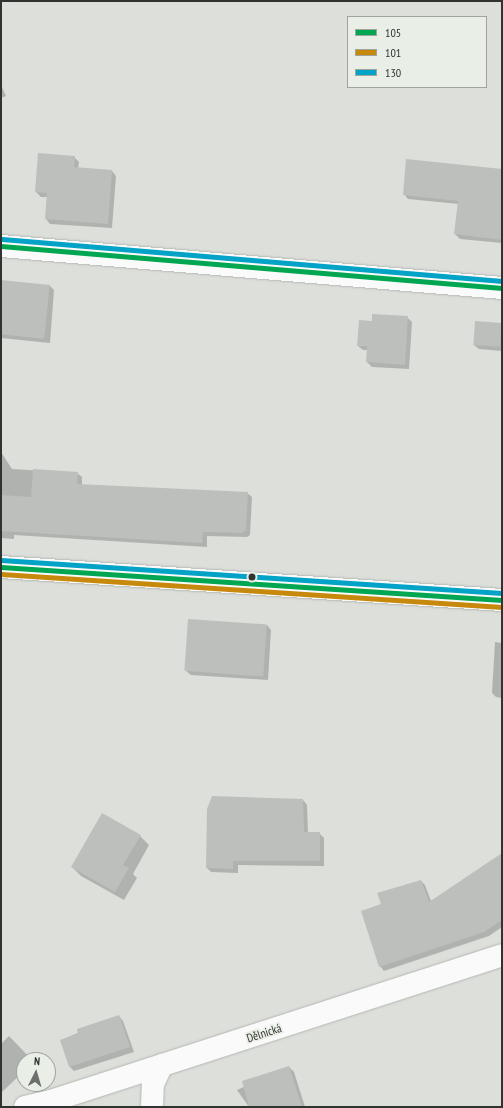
<!DOCTYPE html>
<html>
<head>
<meta charset="utf-8">
<style>
	body { margin:0 }
	#map { position:relative; width:503px; height:1108px; overflow:hidden; background:#dddfdb; font-family:"PT Sans Narrow",sans-serif }
	div>[style] { position:absolute }
	.shadow>* { inset:0; background:#0003 }
	.building>* { inset:0; background:#bdbfbc; transform-origin:0 0 }
	.roads { filter:drop-shadow(0 0 1px #b5b7b3) drop-shadow(0 0 1px #b5b7b3) }
	.minor>* { height:22px; margin:-11px; padding:0 11px; transform-origin:11px; border-radius:11px; background:#fafafa }
	.tertiary>* { height:22px; margin:-11px; padding:0 11px; transform-origin:11px; border-radius:11px; background:#fafafa }
	.secondary>* { height:22px; margin:-11px; padding:0 11px; transform-origin:11px; border-radius:11px; background:#fafafa }
	.bus-1>* { height:5px; margin:-2.5px; padding:0 2.5px; transform-origin:2.5px; border-radius:2.5px; background:#00a651 }
	.bus-2>* { height:5px; margin:-2.5px; padding:0 2.5px; transform-origin:2.5px; border-radius:2.5px; background:#c6890c }
	.bus-3>* { height:5px; margin:-2.5px; padding:0 2.5px; transform-origin:2.5px; border-radius:2.5px; background:#02a3c6 }
	.dots>* { width:11px; height:11px; translate:-50% -50%; box-sizing:border-box; border:2px solid #e9efe6; border-radius:50% }
	span { translate:-50% -50%; white-space:nowrap; text-align:center; line-height:1.15; -webkit-text-stroke:3.5px #e9efe6; paint-order:stroke }
	.street-label { font-size:12px; color:#313330 }
	.frame { position:absolute; inset:0; border:2px solid #313330; pointer-events:none }
	.legend { position:absolute; left:347px; top:16px; width:140px; height:72px; box-sizing:border-box; background:#e9efe6; border:1px solid #9fa49d; margin:0; padding:5px 7px; list-style:none; font-size:12px; color:#313330 }
	.legend li { display:flex; align-items:center; gap:8px; height:20px }
	.legend b { width:20px; border:1px solid #9fa49d }
	.north { position:absolute; left:16px; top:1052px; width:40px; height:40px; box-sizing:border-box; background:#e9efe6; border:1px solid #9fa49d; border-radius:50%; rotate:5deg; font-size:11px; font-weight:700; line-height:16px; text-align:center; color:#313330 }
	.north::after { content:''; display:block; margin:auto; width:14px; height:18px; background:#6d6f6c; clip-path:polygon(50% 0,100% 100%,50% 72%,0 100%) }
</style>
</head>
<body>
<div id="map">
	<div class="shadow">
		<div style="clip-path:polygon(1px 85px,6px 96px,1px 98px)"></div>
		<div style="clip-path:polygon(74px 157px,79px 162px,78px 169px,112px 171px,116px 176px,112px 228px,50px 224px,46px 219px,47px 197px,41px 197px,36px 192px)"></div>
		<div style="clip-path:polygon(502px 171px,502px 243px,460px 239px,455px 234px,459px 204px,408px 199px,404px 194px)"></div>
		<div style="clip-path:polygon(1px 281px,50px 286px,54px 290px,50px 343px,1px 338px)"></div>
		<div style="clip-path:polygon(407px 317px,412px 322px,409px 369px,372px 367px,367px 362px,368px 350px,363px 350px,358px 346px,373px 322px)"></div>
		<div style="clip-path:polygon(502px 324px,502px 351px,479px 349px,474px 345px)"></div>
		<div style="clip-path:polygon(1px 452px,12px 469px,77px 473px,82px 477px,82px 485px,247px 493px,252px 497px,250px 535px,247px 537px,207px 536px,207px 547px,14px 535px,14px 539px,1px 538px)"></div>
		<div style="clip-path:polygon(267px 625px,271px 630px,268px 680px,191px 675px,186px 671px)"></div>
		<div style="clip-path:polygon(495px 642px,502px 643px,502px 698px,496px 697px,492px 693px)"></div>
		<div style="clip-path:polygon(303px 800px,307px 805px,308px 833px,319px 833px,324px 838px,324px 866px,238px 865px,238px 873px,211px 872px,207px 868px)"></div>
		<div style="clip-path:polygon(102px 814px,140px 836px,149px 845px,133px 874px,137px 878px,124px 900px,81px 876px,72px 867px)"></div>
		<div style="clip-path:polygon(502px 869px,502px 927px,489px 936px,384px 971px,380px 966px,382px 904px,421px 881px,425px 885px,431px 901px)"></div>
		<div style="clip-path:polygon(119px 1016px,123px 1021px,134px 1052px,74px 1071px,70px 1067px,61px 1040px)"></div>
		<div style="clip-path:polygon(9px 1036px,32px 1060px,24px 1060px,24px 1071px,1px 1093px,1px 1044px)"></div>
		<div style="clip-path:polygon(289px 1067px,294px 1072px,305px 1107px,249px 1107px,237px 1090px)"></div>
	</div>
	<div class="building">
		<div style="clip-path:polygon(38px 153px,75px 156px,74px 167px,112px 170px,108px 224px,45px 219px,47px 193px,35px 192px)"></div>
		<div style="clip-path:polygon(406px 159px,502px 169px,502px 240px,454px 234px,458px 201px,403px 195px)"></div>
		<div style="left:1px;top:280px;width:49px;height:54px;rotate:6deg"></div>
		<div style="clip-path:polygon(372px 314px,408px 316px,405px 365px,366px 362px,367px 346px,357px 346px,359px 320px,372px 321px)"></div>
		<div style="left:475px;top:321px;width:27px;height:24px;rotate:4deg"></div>
		<div style="clip-path:polygon(33px 469px,78px 472px,77px 484px,248px 492px,246px 530px,242px 533px,203px 532px,202px 543px,1px 531px,1px 495px,31px 497px)"></div>
		<div style="left:188px;top:619px;width:79px;height:52px;rotate:4deg"></div>
		<div style="clip-path:polygon(212px 796px,303px 799px,304px 832px,320px 832px,320px 861px,233px 861px,233px 869px,206px 868px,207px 809px)"></div>
		<div style="clip-path:polygon(102px 813px,141px 835px,123px 865px,129px 868px,115px 892px,71px 867px)"></div>
		<div style="clip-path:polygon(502px 853px,502px 920px,484px 932px,379px 967px,361px 911px,381px 904px,377px 893px,421px 880px,429px 902px)"></div>
		<div style="clip-path:polygon(119px 1015px,130px 1047px,69px 1067px,60px 1040px,78px 1034px,77px 1029px)"></div>
		<div style="clip-path:polygon(289px 1066px,302px 1107px,249px 1107px,242px 1081px)"></div>
	</div>
	<div class="roads">
		<div class="minor">
			<div style="left:25px;top:1107px;width:27px;rotate:-13deg"></div>
			<div style="left:51px;top:1101px;width:474px;rotate:-17.9deg"></div>
			<div style="left:152px;top:1107px;width:23px;rotate:-88deg"></div>
			<div style="left:153px;top:1084px;width:21px;rotate:-65deg"></div>
		</div>
		<div class="tertiary">
			<div style="left:1px;top:246px;width:503px;rotate:4.79deg"></div>
		</div>
		<div class="secondary">
			<div style="left:1px;top:567px;width:502px;rotate:3.77deg"></div>
		</div>
	</div>
	<div class="bus-1">
		<div style="left:1px;top:246px;width:503px;rotate:4.79deg"></div>
		<div style="left:1px;top:567px;width:502px;rotate:3.77deg"></div>
	</div>
	<div class="bus-2">
		<div style="left:1px;top:574px;width:502px;rotate:3.77deg"></div>
	</div>
	<div class="bus-3">
		<div style="left:2px;top:239px;width:502px;rotate:4.8deg"></div>
		<div style="left:1px;top:560px;width:502px;rotate:3.77deg"></div>
	</div>
	<div class="dots">
		<div style="left:252px;top:577px;background:#313330"></div>
	</div>
	<div class="street-label">
		<span style="left:264px;top:1033px;rotate:-18deg">Dělnická</span>
	</div>
	<div class="frame"></div>
	<ul class="legend">
	<li><b style="height:5px;background:#00a651"></b>105</li>
	<li><b style="height:5px;background:#c6890c"></b>101</li>
	<li><b style="height:5px;background:#02a3c6"></b>130</li>
	</ul>
	<div class="north">N</div>
</div>
</body>
</html>
